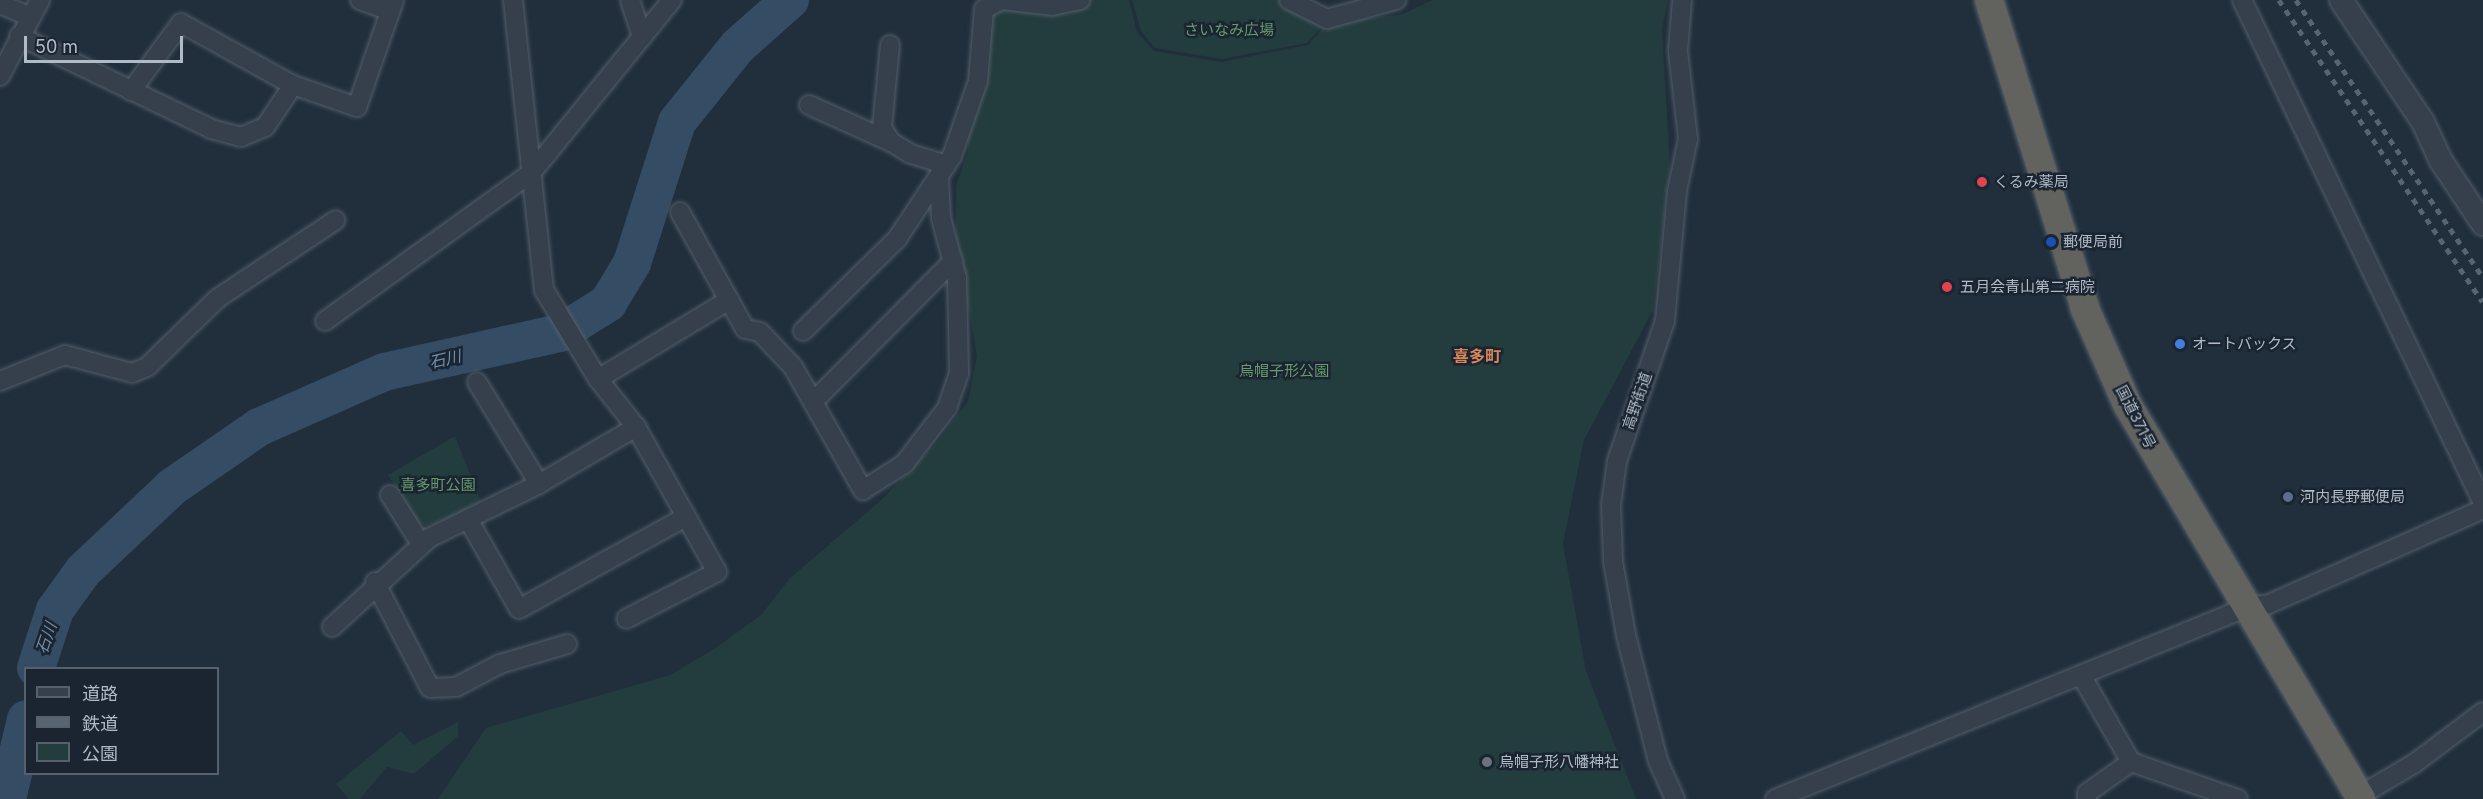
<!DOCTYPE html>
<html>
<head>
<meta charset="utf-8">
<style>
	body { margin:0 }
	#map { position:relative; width:2483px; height:799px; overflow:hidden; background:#212f3c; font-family:Inter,"Noto Sans JP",sans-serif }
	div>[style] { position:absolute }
	.green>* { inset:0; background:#233c3d }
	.river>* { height:38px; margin:-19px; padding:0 19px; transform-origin:19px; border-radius:19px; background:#344c64 }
	.roads { filter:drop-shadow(0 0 2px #535e6a) drop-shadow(0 0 2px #535e6a) }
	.minor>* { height:18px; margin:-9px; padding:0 9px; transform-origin:9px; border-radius:9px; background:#35404c }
	.tertiary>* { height:22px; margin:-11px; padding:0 11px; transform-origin:11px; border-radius:11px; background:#35404c }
	.trunk>* { height:28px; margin:-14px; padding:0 14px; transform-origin:14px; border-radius:14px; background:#62625f }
	.rail>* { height:4.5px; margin-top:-2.25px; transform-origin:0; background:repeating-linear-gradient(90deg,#576573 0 6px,transparent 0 12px) }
	.dots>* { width:16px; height:16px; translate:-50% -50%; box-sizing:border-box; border:3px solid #1a2531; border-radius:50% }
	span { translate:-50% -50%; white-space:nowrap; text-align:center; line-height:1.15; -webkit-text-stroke:5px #1a2531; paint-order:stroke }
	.park-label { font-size:15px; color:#669a6d }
	.poi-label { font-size:15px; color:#b0bbc8 }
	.left { translate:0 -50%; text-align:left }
	.street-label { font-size:15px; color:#b0bbc8 }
	.neighbourhood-label { font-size:16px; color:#d9865a; font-weight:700 }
	.water-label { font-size:16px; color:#6f8fad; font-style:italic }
	.legend { position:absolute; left:24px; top:667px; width:195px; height:108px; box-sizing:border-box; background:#1a2531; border:2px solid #56616d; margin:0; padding:8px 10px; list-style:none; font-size:18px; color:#b0bbc8 }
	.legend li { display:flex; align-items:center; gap:12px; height:30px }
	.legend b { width:30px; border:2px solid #56616d }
	.scale { position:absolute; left:24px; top:36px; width:159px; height:27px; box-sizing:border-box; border:3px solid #b0bbc8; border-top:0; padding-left:8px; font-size:18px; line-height:21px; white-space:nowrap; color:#b0bbc8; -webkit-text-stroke:4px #1a2531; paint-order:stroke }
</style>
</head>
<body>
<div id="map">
	<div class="green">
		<div style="clip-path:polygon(1066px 0,1129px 0,1137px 32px,1154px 51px,1222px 62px,1308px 45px,1327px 23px,1403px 14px,1432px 0,1668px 0,1662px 30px,1670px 166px,1653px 310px,1584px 440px,1563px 544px,1586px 671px,1636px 799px,438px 799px,486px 728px,670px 675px,714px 649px,761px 615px,790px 578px,878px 503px,936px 444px,968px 401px,977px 356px,956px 239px,956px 186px,968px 151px,968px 71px,983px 12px)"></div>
		<div style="clip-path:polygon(1132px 0,1284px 0,1326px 22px,1307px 43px,1222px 59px,1155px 48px,1141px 31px)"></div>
		<div style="clip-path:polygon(455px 436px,482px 504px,428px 526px,418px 523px,388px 475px)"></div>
		<div style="clip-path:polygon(458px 722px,458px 736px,414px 774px,387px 767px,360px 799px,349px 799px,336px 784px,401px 731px,413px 745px)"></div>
	</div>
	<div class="river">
		<div style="left:36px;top:668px;width:61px;rotate:-71.9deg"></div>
		<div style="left:55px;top:610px;width:48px;rotate:-54.3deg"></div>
		<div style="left:83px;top:571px;width:122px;rotate:-43.3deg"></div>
		<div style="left:172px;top:487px;width:106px;rotate:-34.6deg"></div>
		<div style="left:259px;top:427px;width:137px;rotate:-23.7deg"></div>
		<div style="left:384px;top:372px;width:180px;rotate:-12.5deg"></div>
		<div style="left:560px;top:333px;width:57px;rotate:-32deg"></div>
		<div style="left:608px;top:303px;width:47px;rotate:-59deg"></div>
		<div style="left:632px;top:263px;width:148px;rotate:-72.3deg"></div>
		<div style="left:677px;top:122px;width:96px;rotate:-51.3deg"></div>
		<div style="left:737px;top:47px;width:71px;rotate:-41.6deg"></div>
		<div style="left:7px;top:799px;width:82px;rotate:-76.6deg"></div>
	</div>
	<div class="roads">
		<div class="minor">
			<div style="left:360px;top:0;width:32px;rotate:20deg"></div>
			<div style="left:513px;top:0;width:292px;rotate:83.9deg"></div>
			<div style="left:544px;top:290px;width:104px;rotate:58.8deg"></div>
			<div style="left:598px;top:379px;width:61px;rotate:51.6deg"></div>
			<div style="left:636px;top:427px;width:166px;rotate:60.8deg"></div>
			<div style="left:717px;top:572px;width:102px;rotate:152.7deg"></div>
			<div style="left:630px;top:0;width:39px;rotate:72deg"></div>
			<div style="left:1289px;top:0;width:42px;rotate:26.6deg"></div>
			<div style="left:1327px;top:19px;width:72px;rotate:-15.4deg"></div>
			<div style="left:2242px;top:0;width:558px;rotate:64.4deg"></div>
			<div style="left:0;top:4px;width:33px;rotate:23deg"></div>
			<div style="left:19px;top:36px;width:213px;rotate:25.8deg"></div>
			<div style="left:211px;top:129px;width:31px;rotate:15deg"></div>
			<div style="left:241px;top:137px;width:26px;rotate:-23deg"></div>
			<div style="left:265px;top:127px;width:50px;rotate:-56.3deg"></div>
			<div style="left:890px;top:45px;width:83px;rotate:95.5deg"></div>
			<div style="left:882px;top:128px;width:17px;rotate:57deg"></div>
			<div style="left:891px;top:142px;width:23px;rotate:31deg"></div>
			<div style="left:911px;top:154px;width:37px;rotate:17deg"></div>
			<div style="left:0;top:76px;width:86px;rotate:-62.2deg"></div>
			<div style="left:131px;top:91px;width:84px;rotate:-53.7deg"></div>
			<div style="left:181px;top:23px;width:128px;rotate:29deg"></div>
			<div style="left:293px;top:85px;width:68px;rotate:19deg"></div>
			<div style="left:357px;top:107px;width:113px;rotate:-70.9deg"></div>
			<div style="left:809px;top:105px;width:90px;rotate:24.3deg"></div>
			<div style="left:680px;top:212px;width:134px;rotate:60.9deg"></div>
			<div style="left:745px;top:329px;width:15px;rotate:11deg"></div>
			<div style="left:760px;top:332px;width:48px;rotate:46.7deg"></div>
			<div style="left:793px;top:367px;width:142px;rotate:60.4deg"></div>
			<div style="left:863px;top:490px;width:49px;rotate:-32.4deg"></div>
			<div style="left:904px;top:464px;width:71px;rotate:-52.5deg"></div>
			<div style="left:947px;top:408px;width:37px;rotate:-71deg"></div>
			<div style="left:959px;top:373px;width:95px;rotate:-91.2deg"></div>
			<div style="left:957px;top:278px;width:62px;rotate:-104.9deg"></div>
			<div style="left:941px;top:218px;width:41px;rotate:-92.8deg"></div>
			<div style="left:325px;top:321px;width:255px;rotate:-35.7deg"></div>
			<div style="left:532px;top:172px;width:222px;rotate:-50.9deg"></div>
			<div style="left:803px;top:331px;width:132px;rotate:-44.4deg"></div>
			<div style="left:897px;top:239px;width:100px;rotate:-56.5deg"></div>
			<div style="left:952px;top:156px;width:79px;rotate:-70.9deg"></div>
			<div style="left:978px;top:81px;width:72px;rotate:-85.2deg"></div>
			<div style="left:984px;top:9px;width:20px;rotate:-27deg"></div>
			<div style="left:1002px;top:0;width:50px;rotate:6.8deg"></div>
			<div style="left:1052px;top:6px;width:29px;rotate:-12deg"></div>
			<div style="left:598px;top:379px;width:153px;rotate:-31.1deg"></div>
			<div style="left:0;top:381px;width:70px;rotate:-21.8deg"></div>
			<div style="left:65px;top:355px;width:69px;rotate:15deg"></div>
			<div style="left:132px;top:373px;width:16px;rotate:-22deg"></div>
			<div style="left:147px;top:367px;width:99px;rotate:-44.2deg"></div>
			<div style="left:218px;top:298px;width:141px;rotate:-33.5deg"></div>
			<div style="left:477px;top:382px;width:119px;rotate:58.7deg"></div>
			<div style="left:813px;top:402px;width:199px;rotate:-45.2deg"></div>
			<div style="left:390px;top:495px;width:58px;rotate:57.7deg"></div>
			<div style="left:468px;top:519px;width:103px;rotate:60.5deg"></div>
			<div style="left:519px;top:609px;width:191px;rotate:-28.9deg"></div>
			<div style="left:375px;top:582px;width:119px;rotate:62.6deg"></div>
			<div style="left:430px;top:688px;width:26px;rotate:-2deg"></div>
			<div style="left:456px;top:687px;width:50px;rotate:-27.6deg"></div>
			<div style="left:500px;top:664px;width:70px;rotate:-16.6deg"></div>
			<div style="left:332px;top:627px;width:132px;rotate:-42.5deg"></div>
			<div style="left:429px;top:538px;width:123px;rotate:-26.1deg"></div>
			<div style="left:539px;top:484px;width:113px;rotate:-30.4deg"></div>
			<div style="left:2081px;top:675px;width:100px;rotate:60.1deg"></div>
			<div style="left:2131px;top:762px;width:113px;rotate:19.1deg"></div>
			<div style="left:2359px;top:796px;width:65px;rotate:-30.5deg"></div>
			<div style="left:2415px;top:763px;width:85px;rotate:-36.9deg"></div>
			<div style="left:1675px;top:799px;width:42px;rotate:-114.1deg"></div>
			<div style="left:1658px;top:761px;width:130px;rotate:-104.3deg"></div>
			<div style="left:1626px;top:635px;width:75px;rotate:-100deg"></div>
			<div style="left:1613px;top:561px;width:56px;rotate:-92deg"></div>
			<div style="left:1611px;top:505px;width:44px;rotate:-82.2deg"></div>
			<div style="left:1617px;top:461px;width:148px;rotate:-71.1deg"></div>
			<div style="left:1665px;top:321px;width:131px;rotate:-84.7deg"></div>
			<div style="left:1677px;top:191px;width:53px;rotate:-78.1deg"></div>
			<div style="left:1688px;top:139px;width:89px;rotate:-96.5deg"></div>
			<div style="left:1678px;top:51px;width:51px;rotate:-85.5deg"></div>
			<div style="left:1775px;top:799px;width:510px;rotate:-22.09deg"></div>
			<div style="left:2248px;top:607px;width:21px;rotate:-8deg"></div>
			<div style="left:2269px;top:604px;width:234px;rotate:-23.9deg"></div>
			<div style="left:2087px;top:799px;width:6px;rotate:-90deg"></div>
			<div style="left:2087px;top:793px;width:54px;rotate:-35.2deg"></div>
		</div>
		<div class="tertiary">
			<div style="left:2341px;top:0;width:147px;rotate:56.1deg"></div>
			<div style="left:2423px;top:122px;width:43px;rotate:65.2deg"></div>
			<div style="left:2441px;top:161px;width:76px;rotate:56.3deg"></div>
		</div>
		<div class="trunk">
			<div style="left:1989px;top:0;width:324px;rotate:72.7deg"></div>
			<div style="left:2085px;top:309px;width:106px;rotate:66.1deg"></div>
			<div style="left:2128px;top:406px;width:457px;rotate:59.3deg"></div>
		</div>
	</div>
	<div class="rail">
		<div style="left:2279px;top:0;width:364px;rotate:56deg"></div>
		<div style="left:2296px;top:0;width:334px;rotate:56deg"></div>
	</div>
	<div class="dots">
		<div style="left:1982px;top:182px;background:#e0444e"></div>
		<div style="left:2051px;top:242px;background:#1a4fb4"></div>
		<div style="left:1947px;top:287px;background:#e0444e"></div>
		<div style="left:2180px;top:344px;background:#3f7fe0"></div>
		<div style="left:2288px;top:497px;background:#5c6f8a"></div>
		<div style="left:1487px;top:762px;background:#6b7280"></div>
	</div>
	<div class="park-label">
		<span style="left:1229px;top:30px">さいなみ広場</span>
		<span style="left:1284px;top:371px">烏帽子形公園</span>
		<span style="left:438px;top:485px">喜多町公園</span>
	</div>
	<div class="poi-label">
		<span class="left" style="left:1994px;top:182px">くるみ薬局</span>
		<span class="left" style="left:2063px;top:242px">郵便局前</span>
		<span class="left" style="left:1960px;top:287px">五月会青山第二病院</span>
		<span class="left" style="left:2192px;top:344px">オートバックス</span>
		<span class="left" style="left:2300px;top:497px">河内長野郵便局</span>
		<span class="left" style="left:1499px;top:762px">烏帽子形八幡神社</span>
	</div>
	<div class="street-label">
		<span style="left:1637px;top:401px;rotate:-71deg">高野街道</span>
		<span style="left:2136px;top:417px;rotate:63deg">国道371号</span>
	</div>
	<div class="neighbourhood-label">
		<span style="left:1477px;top:356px">喜多町</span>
	</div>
	<div class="water-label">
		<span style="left:445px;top:359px;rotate:-13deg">石川</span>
		<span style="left:46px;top:638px;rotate:-71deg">石川</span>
	</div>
	<ul class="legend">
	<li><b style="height:8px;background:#35404c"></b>道路</li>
	<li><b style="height:8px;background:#576573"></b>鉄道</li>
	<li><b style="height:16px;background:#233c3d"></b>公園</li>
	</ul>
	<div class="scale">50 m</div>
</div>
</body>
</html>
